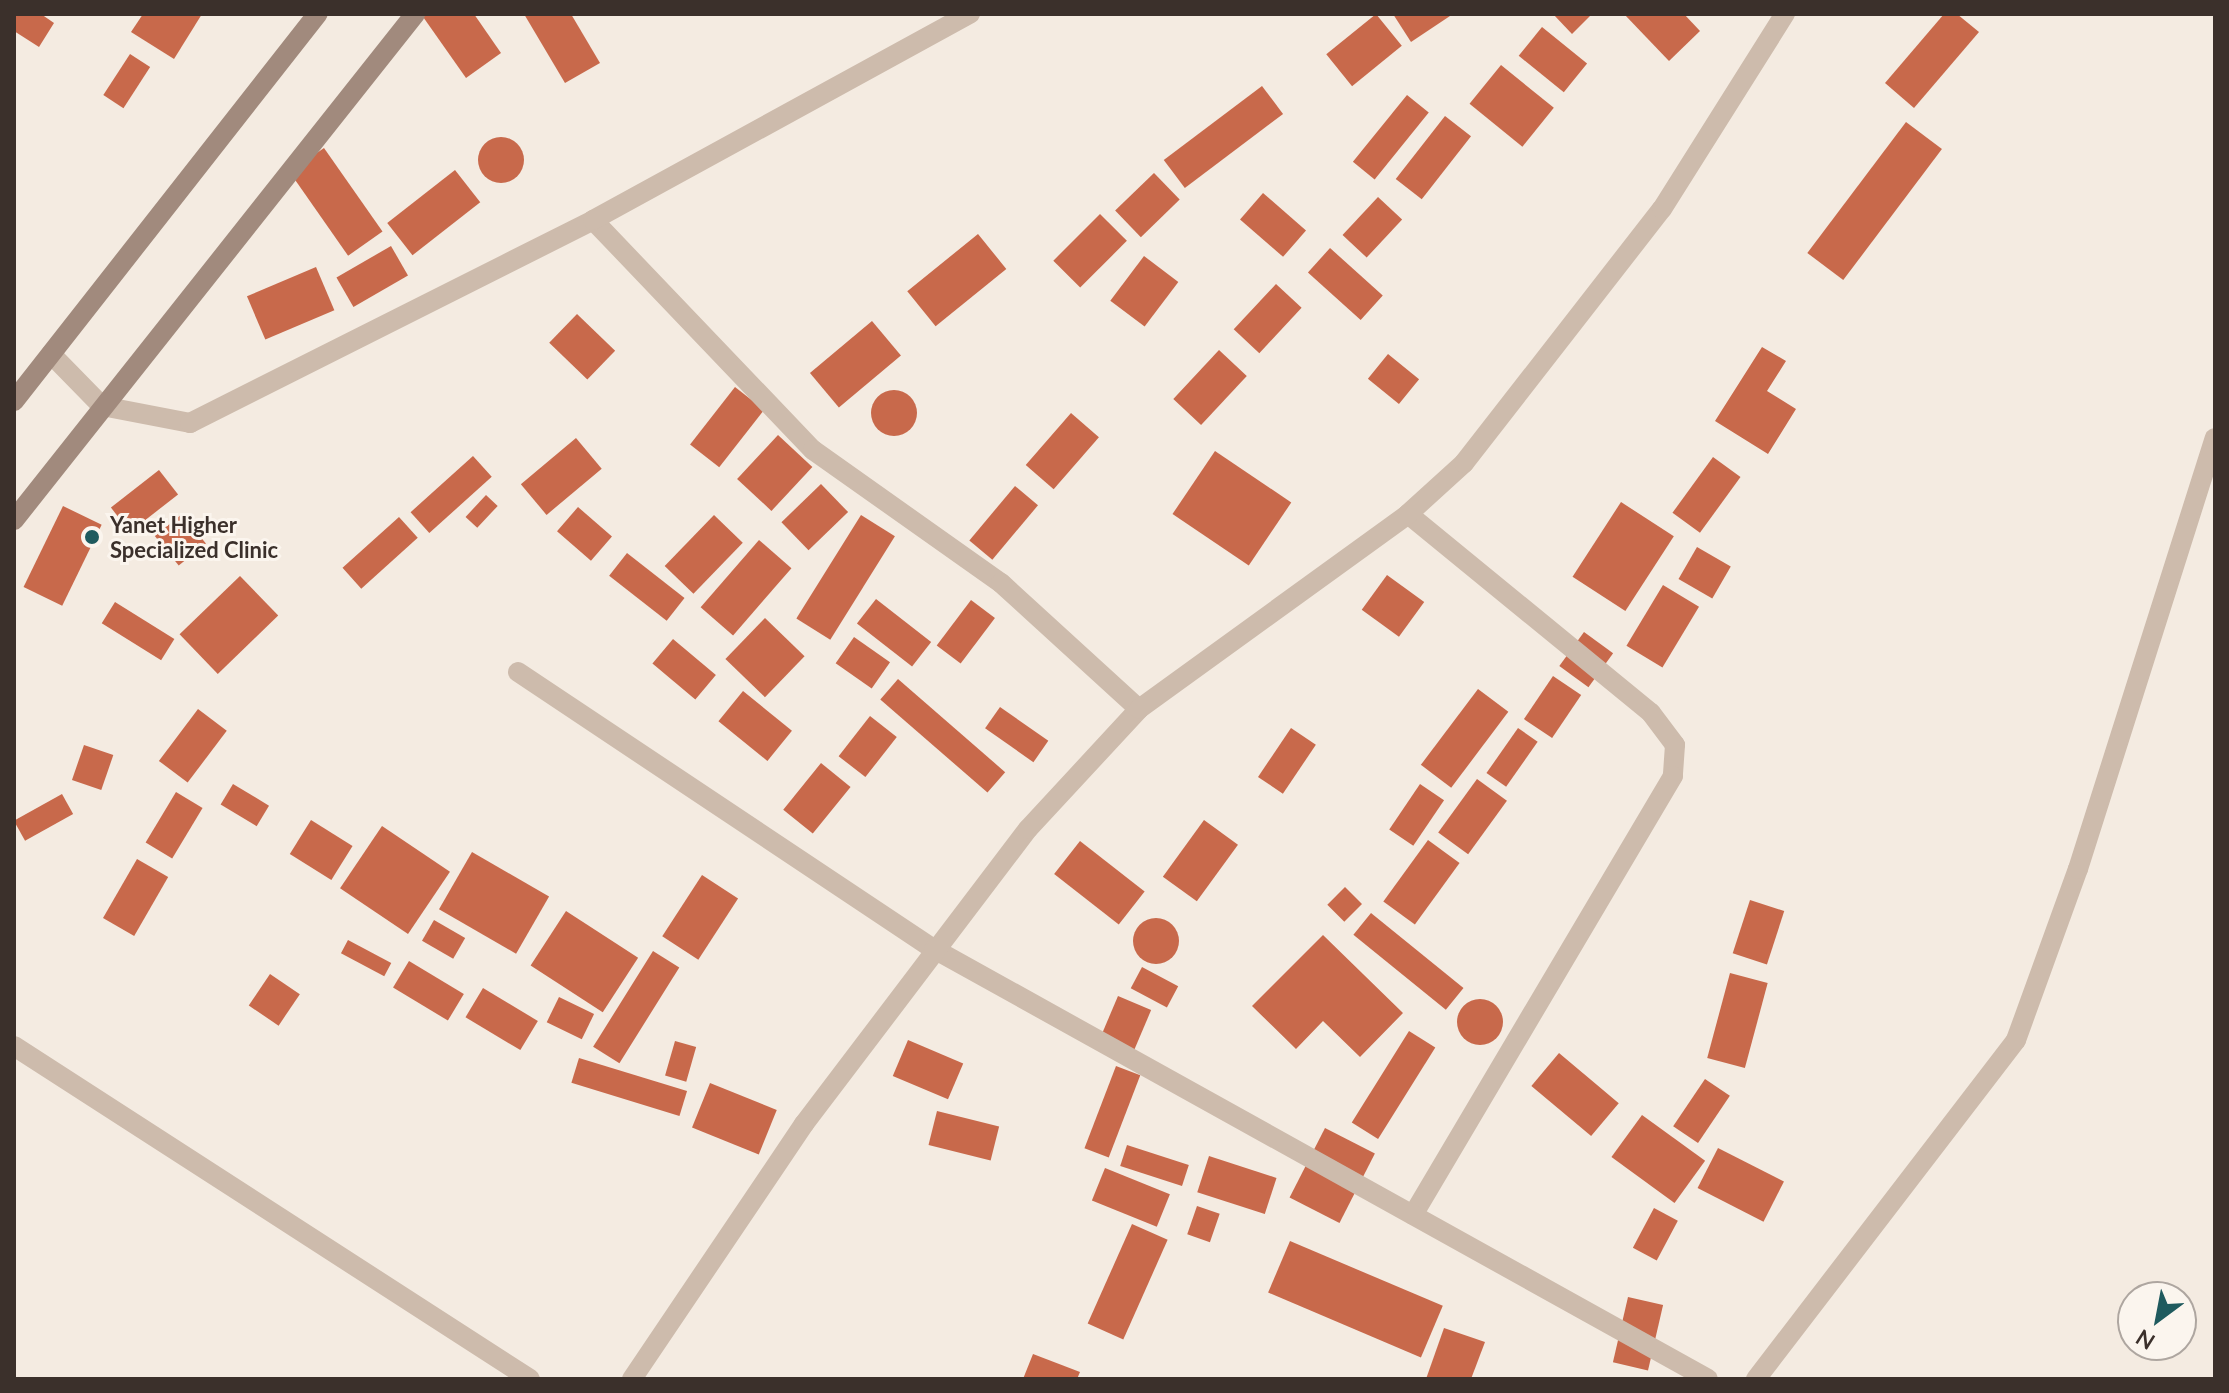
<!DOCTYPE html>
<html>
<head>
<meta charset="utf-8">
<style>
	body { margin:0 }
	#map { position:relative; width:2229px; height:1393px; overflow:hidden; background:#f4ebe1; font-family:Lato,sans-serif }
	div>[style] { position:absolute }
	.building>* { inset:0; background:#c8694b; transform-origin:0 0 }
	.round { border-radius:50% }
	.minor>* { height:20px; margin:-10px; padding:0 10px; transform-origin:10px; border-radius:10px; background:#cdbbac }
	.secondary>* { height:20px; margin:-10px; padding:0 10px; transform-origin:10px; border-radius:10px; background:#a18a7d }
	.dots>* { width:22px; height:22px; translate:-50% -50%; box-sizing:border-box; border:4px solid #fbf5ee; border-radius:50% }
	span { translate:-50% -50%; white-space:nowrap; text-align:center; line-height:1.15; -webkit-text-stroke:6px #fbf5ee; paint-order:stroke }
	.poi-label { font-size:22px; color:#3b302b; font-weight:700 }
	.left { translate:0 -50%; text-align:left }
	.frame { position:absolute; inset:0; border:16px solid #3b302b; pointer-events:none }
	.north { position:absolute; left:2117px; top:1281px; width:80px; height:80px; box-sizing:border-box; background:#fbf5ee; border:2px solid #aea6a0; border-radius:50%; rotate:212deg; font-size:22px; font-weight:700; line-height:32px; text-align:center; color:#3b302b }
	.north::after { content:''; display:block; margin:auto; width:28px; height:36px; background:#1f5a5e; clip-path:polygon(50% 0,100% 100%,50% 72%,0 100%) }
</style>
</head>
<body>
<div id="map">
	<div class="building">
		<div style="clip-path:polygon(14px 14px,41px 14px,54px 23px,39px 47px,14px 31px)"></div>
		<div style="clip-path:polygon(143px 14px,202px 14px,174px 59px,131px 32px)"></div>
		<div style="clip-path:polygon(421px 14px,474px 14px,501px 53px,466px 78px)"></div>
		<div style="clip-path:polygon(524px 14px,571px 14px,600px 63px,565px 83px)"></div>
		<div style="left:1376px;top:14px;width:41px;height:64px;rotate:51deg"></div>
		<div style="clip-path:polygon(1393px 14px,1453px 14px,1411px 42px)"></div>
		<div style="clip-path:polygon(1553px 14px,1592px 14px,1572px 34px)"></div>
		<div style="clip-path:polygon(1624px 14px,1684px 14px,1700px 31px,1669px 61px)"></div>
		<div style="clip-path:polygon(1944px 14px,1957px 14px,1979px 32px,1914px 108px,1885px 83px)"></div>
		<div style="left:1542px;top:27px;width:58px;height:37px;rotate:39deg"></div>
		<div style="left:130px;top:54px;width:24px;height:49px;rotate:33deg"></div>
		<div style="left:1501px;top:65px;width:68px;height:50px;rotate:39deg"></div>
		<div style="left:1262px;top:86px;width:35px;height:123px;rotate:53deg"></div>
		<div style="left:1407px;top:95px;width:28px;height:86px;rotate:39deg"></div>
		<div style="left:1445px;top:116px;width:33px;height:80px;rotate:38deg"></div>
		<div style="left:1906px;top:122px;width:45px;height:164px;rotate:37deg"></div>
		<div class="round" style="left:478px;top:137px;width:46px;height:46px"></div>
		<div style="left:324px;top:148px;width:102px;height:42px;rotate:55deg"></div>
		<div style="left:455px;top:170px;width:41px;height:86px;rotate:52deg"></div>
		<div style="left:1154px;top:173px;width:37px;height:54px;rotate:46deg"></div>
		<div style="left:1263px;top:193px;width:57px;height:35px;rotate:41deg"></div>
		<div style="left:1378px;top:197px;width:33px;height:52px;rotate:43deg"></div>
		<div style="left:1100px;top:214px;width:38px;height:66px;rotate:45deg"></div>
		<div style="left:978px;top:234px;width:45px;height:91px;rotate:51deg"></div>
		<div style="left:391px;top:246px;width:34px;height:63px;rotate:60deg"></div>
		<div style="left:1330px;top:248px;width:71px;height:33px;rotate:42deg"></div>
		<div style="left:1144px;top:256px;width:43px;height:56px;rotate:37deg"></div>
		<div style="left:316px;top:267px;width:47px;height:75px;rotate:67deg"></div>
		<div style="left:1276px;top:284px;width:35px;height:62px;rotate:43deg"></div>
		<div style="left:577px;top:314px;width:53px;height:40px;rotate:44deg"></div>
		<div style="left:872px;top:321px;width:45px;height:81px;rotate:50deg"></div>
		<div style="clip-path:polygon(1762px 347px,1786px 361px,1767px 391px,1796px 409px,1768px 454px,1715px 421px)"></div>
		<div style="left:1219px;top:350px;width:38px;height:67px;rotate:43deg"></div>
		<div style="left:1388px;top:354px;width:40px;height:32px;rotate:39deg"></div>
		<div style="left:735px;top:387px;width:37px;height:73px;rotate:38deg"></div>
		<div class="round" style="left:871px;top:390px;width:46px;height:46px"></div>
		<div style="left:1071px;top:413px;width:37px;height:69px;rotate:41deg"></div>
		<div style="left:778px;top:435px;width:47px;height:60px;rotate:43deg"></div>
		<div style="left:576px;top:438px;width:40px;height:72px;rotate:50deg"></div>
		<div style="left:1215px;top:451px;width:92px;height:76px;rotate:34deg"></div>
		<div style="left:473px;top:456px;width:28px;height:84px;rotate:48deg"></div>
		<div style="left:1713px;top:457px;width:34px;height:69px;rotate:36deg"></div>
		<div style="left:159px;top:470px;width:31px;height:61px;rotate:52deg"></div>
		<div style="left:821px;top:484px;width:39px;height:55px;rotate:46deg"></div>
		<div style="left:1015px;top:486px;width:30px;height:71px;rotate:40deg"></div>
		<div style="left:486px;top:495px;width:16px;height:30px;rotate:43deg"></div>
		<div style="left:1621px;top:502px;width:63px;height:89px;rotate:33deg"></div>
		<div style="left:63px;top:506px;width:43px;height:90px;rotate:26deg"></div>
		<div style="left:578px;top:507px;width:45px;height:32px;rotate:41deg"></div>
		<div style="left:182px;top:514px;width:38px;height:35px;rotate:51deg"></div>
		<div style="left:714px;top:515px;width:40px;height:71px;rotate:44deg"></div>
		<div style="left:861px;top:515px;width:40px;height:122px;rotate:32deg"></div>
		<div style="left:399px;top:517px;width:28px;height:76px;rotate:48deg"></div>
		<div style="left:759px;top:540px;width:43px;height:89px;rotate:41deg"></div>
		<div style="left:1697px;top:547px;width:39px;height:37px;rotate:30deg"></div>
		<div style="left:627px;top:553px;width:73px;height:29px;rotate:38deg"></div>
		<div style="left:1387px;top:575px;width:46px;height:43px;rotate:36deg"></div>
		<div style="left:240px;top:576px;width:55px;height:84px;rotate:46deg"></div>
		<div style="left:1663px;top:585px;width:42px;height:71px;rotate:31deg"></div>
		<div style="left:876px;top:599px;width:70px;height:31px;rotate:38deg"></div>
		<div style="left:971px;top:600px;width:30px;height:57px;rotate:37deg"></div>
		<div style="left:115px;top:602px;width:70px;height:25px;rotate:32deg"></div>
		<div style="left:765px;top:618px;width:55px;height:57px;rotate:44deg"></div>
		<div style="left:1584px;top:632px;width:36px;height:42px;rotate:36deg"></div>
		<div style="left:854px;top:637px;width:44px;height:32px;rotate:35deg"></div>
		<div style="left:673px;top:639px;width:56px;height:32px;rotate:40deg"></div>
		<div style="left:1553px;top:676px;width:34px;height:52px;rotate:34deg"></div>
		<div style="left:898px;top:679px;width:142px;height:27px;rotate:41deg"></div>
		<div style="left:1478px;top:689px;width:38px;height:95px;rotate:37deg"></div>
		<div style="left:743px;top:691px;width:63px;height:39px;rotate:39deg"></div>
		<div style="left:1000px;top:707px;width:59px;height:26px;rotate:35deg"></div>
		<div style="left:198px;top:709px;width:36px;height:65px;rotate:37deg"></div>
		<div style="left:870px;top:716px;width:34px;height:51px;rotate:38deg"></div>
		<div style="left:1291px;top:728px;width:30px;height:59px;rotate:34deg"></div>
		<div style="left:1518px;top:728px;width:24px;height:55px;rotate:35deg"></div>
		<div style="left:84px;top:745px;width:31px;height:37px;rotate:19deg"></div>
		<div style="left:821px;top:763px;width:38px;height:60px;rotate:39deg"></div>
		<div style="left:1477px;top:779px;width:37px;height:66px;rotate:36deg"></div>
		<div style="left:233px;top:784px;width:42px;height:24px;rotate:31deg"></div>
		<div style="left:1420px;top:784px;width:29px;height:55px;rotate:34deg"></div>
		<div style="left:176px;top:792px;width:31px;height:59px;rotate:31deg"></div>
		<div style="left:62px;top:794px;width:23px;height:55px;rotate:61deg"></div>
		<div style="left:311px;top:820px;width:49px;height:40px;rotate:32deg"></div>
		<div style="left:1204px;top:820px;width:42px;height:70px;rotate:36deg"></div>
		<div style="left:382px;top:826px;width:82px;height:75px;rotate:34deg"></div>
		<div style="left:1428px;top:840px;width:39px;height:76px;rotate:36deg"></div>
		<div style="left:1080px;top:841px;width:82px;height:42px;rotate:38deg"></div>
		<div style="left:472px;top:852px;width:89px;height:66px;rotate:30deg"></div>
		<div style="left:137px;top:859px;width:36px;height:68px;rotate:30deg"></div>
		<div style="left:702px;top:875px;width:43px;height:73px;rotate:33deg"></div>
		<div style="left:1345px;top:887px;width:24px;height:25px;rotate:45deg"></div>
		<div style="left:1750px;top:900px;width:36px;height:56px;rotate:18deg"></div>
		<div style="left:566px;top:911px;width:86px;height:65px;rotate:33deg"></div>
		<div style="left:1371px;top:913px;width:119px;height:28px;rotate:39deg"></div>
		<div class="round" style="left:1133px;top:918px;width:46px;height:46px"></div>
		<div style="left:434px;top:920px;width:36px;height:24px;rotate:30deg"></div>
		<div style="clip-path:polygon(1323px 935px,1403px 1013px,1360px 1057px,1323px 1021px,1296px 1049px,1252px 1006px)"></div>
		<div style="left:348px;top:940px;width:49px;height:15px;rotate:28deg"></div>
		<div style="left:653px;top:951px;width:31px;height:113px;rotate:32deg"></div>
		<div style="left:409px;top:961px;width:64px;height:31px;rotate:31deg"></div>
		<div style="left:1142px;top:967px;width:41px;height:24px;rotate:28deg"></div>
		<div style="left:1730px;top:973px;width:39px;height:88px;rotate:15deg"></div>
		<div style="left:270px;top:974px;width:36px;height:38px;rotate:34deg"></div>
		<div style="left:483px;top:988px;width:64px;height:34px;rotate:31deg"></div>
		<div style="left:1118px;top:996px;width:36px;height:48px;rotate:23deg"></div>
		<div style="left:559px;top:997px;width:39px;height:28px;rotate:26deg"></div>
		<div class="round" style="left:1457px;top:999px;width:46px;height:46px"></div>
		<div style="left:1409px;top:1031px;width:31px;height:108px;rotate:32deg"></div>
		<div style="left:908px;top:1040px;width:60px;height:39px;rotate:23deg"></div>
		<div style="left:675px;top:1041px;width:22px;height:36px;rotate:16deg"></div>
		<div style="left:1559px;top:1053px;width:78px;height:43px;rotate:40deg"></div>
		<div style="left:579px;top:1058px;width:113px;height:26px;rotate:17deg"></div>
		<div style="left:1116px;top:1066px;width:26px;height:88px;rotate:21deg"></div>
		<div style="left:1705px;top:1079px;width:30px;height:57px;rotate:34deg"></div>
		<div style="left:710px;top:1083px;width:72px;height:48px;rotate:22deg"></div>
		<div style="left:937px;top:1111px;width:64px;height:35px;rotate:14deg"></div>
		<div style="left:1642px;top:1115px;width:78px;height:52px;rotate:36deg"></div>
		<div style="left:1325px;top:1128px;width:56px;height:78px;rotate:27deg"></div>
		<div style="left:1127px;top:1145px;width:65px;height:22px;rotate:18deg"></div>
		<div style="left:1718px;top:1148px;width:74px;height:45px;rotate:27deg"></div>
		<div style="left:1209px;top:1156px;width:71px;height:38px;rotate:18deg"></div>
		<div style="left:1105px;top:1168px;width:70px;height:35px;rotate:22deg"></div>
		<div style="left:1197px;top:1206px;width:24px;height:30px;rotate:19deg"></div>
		<div style="left:1654px;top:1208px;width:27px;height:45px;rotate:28deg"></div>
		<div style="left:1132px;top:1224px;width:39px;height:109px;rotate:24deg"></div>
		<div style="left:1290px;top:1241px;width:166px;height:56px;rotate:23deg"></div>
		<div style="left:1628px;top:1297px;width:36px;height:67px;rotate:13deg"></div>
		<div style="clip-path:polygon(1444px 1328px,1485px 1342px,1471px 1379px,1426px 1379px)"></div>
		<div style="clip-path:polygon(1033px 1354px,1080px 1372px,1077px 1379px,1023px 1379px)"></div>
	</div>
	<div class="minor">
		<div style="left:593px;top:220px;width:318px;rotate:46.3deg"></div>
		<div style="left:813px;top:450px;width:230px;rotate:35.3deg"></div>
		<div style="left:1001px;top:583px;width:187px;rotate:42.4deg"></div>
		<div style="left:51px;top:354px;width:73px;rotate:45.6deg"></div>
		<div style="left:102px;top:406px;width:90px;rotate:10.9deg"></div>
		<div style="left:190px;top:423px;width:451px;rotate:-26.7deg"></div>
		<div style="left:593px;top:220px;width:430px;rotate:-28.7deg"></div>
		<div style="left:1408px;top:514px;width:314px;rotate:39.3deg"></div>
		<div style="left:1651px;top:713px;width:40px;rotate:53deg"></div>
		<div style="left:1675px;top:745px;width:31px;rotate:94deg"></div>
		<div style="left:1673px;top:776px;width:510px;rotate:120.64deg"></div>
		<div style="left:518px;top:672px;width:500px;rotate:33.7deg"></div>
		<div style="left:934px;top:949px;width:885px;rotate:29.05deg"></div>
		<div style="left:14px;top:1046px;width:614px;rotate:32.84deg"></div>
		<div style="left:632px;top:1379px;width:308px;rotate:-56deg"></div>
		<div style="left:804px;top:1124px;width:370px;rotate:-52.8deg"></div>
		<div style="left:1028px;top:829px;width:163px;rotate:-47.2deg"></div>
		<div style="left:1139px;top:709px;width:332px;rotate:-35.9deg"></div>
		<div style="left:1408px;top:514px;width:76px;rotate:-42.3deg"></div>
		<div style="left:1464px;top:463px;width:322px;rotate:-52.1deg"></div>
		<div style="left:1662px;top:209px;width:231px;rotate:-57.8deg"></div>
		<div style="left:1756px;top:1379px;width:427px;rotate:-52.5deg"></div>
		<div style="left:2016px;top:1040px;width:182px;rotate:-70.1deg"></div>
		<div style="left:2078px;top:869px;width:452px;rotate:-72.4deg"></div>
	</div>
	<div class="secondary">
		<div style="left:14px;top:401px;width:492px;rotate:-51.9deg"></div>
		<div style="left:14px;top:520px;width:646px;rotate:-51.6deg"></div>
	</div>
	<div class="dots">
		<div style="left:92px;top:537px;background:#1f5a5e"></div>
	</div>
	<div class="poi-label">
		<span class="left" style="left:110px;top:537px">Yanet Higher<br>Specialized Clinic</span>
	</div>
	<div class="frame"></div>
	<div class="north">N</div>
</div>
</body>
</html>
